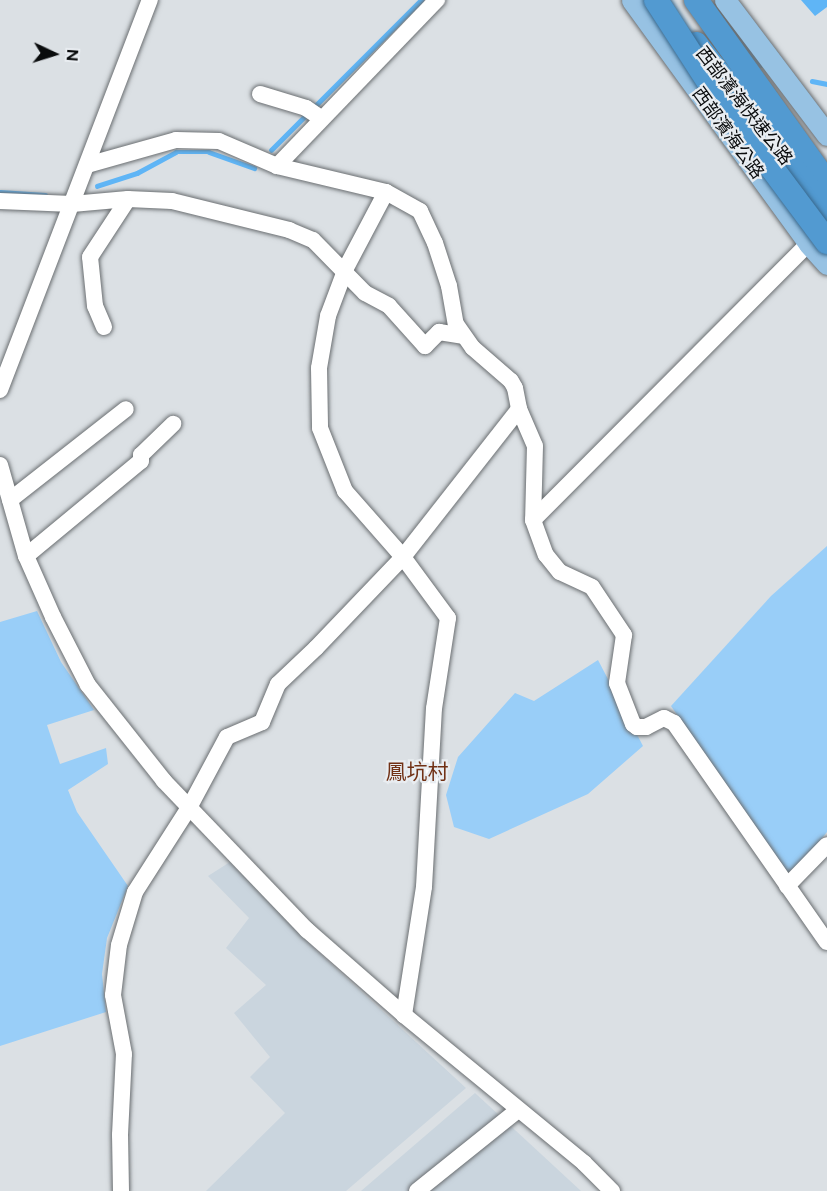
<!DOCTYPE html>
<html>
<head>
<meta charset="utf-8">
<style>
	body { margin:0 }
	#map { position:relative; width:827px; height:1191px; overflow:hidden; background:#dbe0e4; font-family:Figtree,"Noto Sans TC",sans-serif }
	div>[style] { position:absolute }
	.built>* { inset:0; background:#cad5de }
	.green>* { inset:0; background:#99cef8 }
	.water>* { inset:0; background:#5fb5f6 }
	.stream>* { height:4.5px; margin:-2.25px; padding:0 2.25px; transform-origin:2.25px; border-radius:2.25px; background:#5fb5f6 }
	.roads { filter:drop-shadow(0 0 2px #6a6e71) drop-shadow(0 0 2px #6a6e71) }
	.minor>* { height:16px; margin:-8px; padding:0 8px; transform-origin:8px; border-radius:8px; background:#fff }
	.major>* { height:21px; margin:-10.5px; padding:0 10.5px; transform-origin:10.5px; border-radius:10.5px; background:#97c2e3 }
	.highway>* { height:24px; margin:-12px; padding:0 12px; transform-origin:12px; border-radius:12px; background:#529ad1 }
	.bridges { filter:drop-shadow(0 0 2px #39688c) drop-shadow(0 0 2px #39688c) }
	.highway-bridge>* { height:24px; margin:-12px; padding:0 12px; transform-origin:12px; border-radius:12px; background:#529ad1 }
	span { translate:-50% -50%; white-space:nowrap; text-align:center; line-height:1.15; -webkit-text-stroke:4.5px #e9edf1; paint-order:stroke }
	.street-label { font-size:18px; color:#0a0c0d }
	.quarter-label { font-size:21px; color:#713115 }
	.north { position:absolute; left:24px; top:24px; width:60px; height:60px; -webkit-text-stroke:4px #e9edf1; paint-order:stroke; rotate:94deg; font-size:16px; font-weight:700; line-height:24px; text-align:center; color:#0a0c0d }
	.north::after { content:''; display:block; margin:auto; width:21px; height:27px; background:#0a0c0d; clip-path:polygon(50% 0,100% 100%,50% 72%,0 100%) }
</style>
</head>
<body>
<div id="map">
	<div class="built">
		<div style="clip-path:polygon(230px 862px,316px 950px,466px 1088px,346px 1191px,206px 1191px,285px 1113px,250px 1077px,270px 1057px,234px 1013px,266px 985px,226px 948px,249px 918px,208px 876px)"></div>
		<div style="clip-path:polygon(475px 1093px,581px 1191px,361px 1191px)"></div>
	</div>
	<div class="green">
		<div style="clip-path:polygon(827px 546px,827px 832px,809px 854px,787px 874px,671px 706px,771px 596px)"></div>
		<div style="clip-path:polygon(37px 611px,61px 662px,94px 710px,47px 725px,60px 764px,106px 748px,108px 764px,68px 790px,77px 812px,128px 886px,107px 938px,102px 974px,106px 1012px,0 1046px,0 622px)"></div>
		<div style="clip-path:polygon(598px 660px,643px 746px,588px 794px,489px 839px,454px 827px,446px 795px,458px 757px,515px 693px,534px 701px)"></div>
	</div>
	<div class="water">
		<div style="clip-path:polygon(801px 0,827px 0,827px 7px,815px 16px)"></div>
	</div>
	<div class="stream">
		<div style="left:730px;top:28px;width:48px;rotate:50deg"></div>
		<div style="left:812px;top:81px;width:15px;rotate:11deg"></div>
		<div style="left:313px;top:108px;width:153px;rotate:-45deg"></div>
		<div style="left:271px;top:150px;width:51px;rotate:-45deg"></div>
		<div style="left:97px;top:186px;width:42px;rotate:-18deg"></div>
		<div style="left:137px;top:173px;width:44px;rotate:-28.3deg"></div>
		<div style="left:176px;top:152px;width:33px"></div>
		<div style="left:209px;top:152px;width:48px;rotate:19.6deg"></div>
		<div style="left:0;top:192px;width:45px;rotate:3.8deg"></div>
	</div>
	<div class="roads">
		<div class="minor">
			<div style="left:260px;top:94px;width:48px;rotate:16.9deg"></div>
			<div style="left:306px;top:108px;width:18px;rotate:34deg"></div>
			<div style="left:87px;top:165px;width:92px;rotate:-15.7deg"></div>
			<div style="left:176px;top:140px;width:43px;rotate:1.3deg"></div>
			<div style="left:219px;top:141px;width:63px;rotate:23.3deg"></div>
			<div style="left:277px;top:166px;width:112px;rotate:13.4deg"></div>
			<div style="left:386px;top:192px;width:39px;rotate:29deg"></div>
			<div style="left:420px;top:211px;width:35px;rotate:65deg"></div>
			<div style="left:435px;top:243px;width:45px;rotate:72deg"></div>
			<div style="left:449px;top:286px;width:39px;rotate:80deg"></div>
			<div style="left:456px;top:324px;width:29px;rotate:55deg"></div>
			<div style="left:473px;top:348px;width:50px;rotate:41deg"></div>
			<div style="left:511px;top:381px;width:8px;rotate:60deg"></div>
			<div style="left:515px;top:388px;width:21px;rotate:79deg"></div>
			<div style="left:519px;top:409px;width:40px;rotate:66.6deg"></div>
			<div style="left:535px;top:446px;width:74px;rotate:91.5deg"></div>
			<div style="left:533px;top:520px;width:37px;rotate:70deg"></div>
			<div style="left:546px;top:555px;width:22px;rotate:51deg"></div>
			<div style="left:560px;top:572px;width:35px;rotate:25deg"></div>
			<div style="left:592px;top:587px;width:58px;rotate:56.3deg"></div>
			<div style="left:624px;top:635px;width:49px;rotate:98.3deg"></div>
			<div style="left:617px;top:683px;width:44px;rotate:68.7deg"></div>
			<div style="left:633px;top:724px;width:5px;rotate:37deg"></div>
			<div style="left:637px;top:727px;width:9px"></div>
			<div style="left:646px;top:727px;width:20px;rotate:-27deg"></div>
			<div style="left:664px;top:718px;width:11px;rotate:27deg"></div>
			<div style="left:674px;top:723px;width:267px;rotate:55.1deg"></div>
			<div style="left:277px;top:166px;width:231px;rotate:-46.1deg"></div>
			<div style="left:386px;top:192px;width:86px;rotate:117.8deg"></div>
			<div style="left:346px;top:268px;width:51px;rotate:110.6deg"></div>
			<div style="left:328px;top:316px;width:53px;rotate:99.8deg"></div>
			<div style="left:319px;top:368px;width:60px;rotate:89deg"></div>
			<div style="left:320px;top:428px;width:68px;rotate:68.4deg"></div>
			<div style="left:345px;top:491px;width:88px;rotate:48.7deg"></div>
			<div style="left:403px;top:557px;width:76px;rotate:53.6deg"></div>
			<div style="left:448px;top:618px;width:91px;rotate:98.8deg"></div>
			<div style="left:434px;top:708px;width:179px;rotate:93.2deg"></div>
			<div style="left:424px;top:887px;width:130px;rotate:98.9deg"></div>
			<div style="left:0;top:201px;width:72px;rotate:2.4deg"></div>
			<div style="left:72px;top:204px;width:56px;rotate:-5.1deg"></div>
			<div style="left:128px;top:199px;width:44px;rotate:2.6deg"></div>
			<div style="left:172px;top:201px;width:121px;rotate:13.9deg"></div>
			<div style="left:289px;top:230px;width:26px;rotate:23deg"></div>
			<div style="left:313px;top:240px;width:74px;rotate:45.5deg"></div>
			<div style="left:365px;top:293px;width:27px;rotate:28deg"></div>
			<div style="left:389px;top:306px;width:54px;rotate:48deg"></div>
			<div style="left:425px;top:346px;width:20px;rotate:-45deg"></div>
			<div style="left:439px;top:332px;width:24px;rotate:9deg"></div>
			<div style="left:104px;top:327px;width:23px;rotate:-113deg"></div>
			<div style="left:95px;top:306px;width:49px;rotate:-95.8deg"></div>
			<div style="left:90px;top:257px;width:69px;rotate:-56.8deg"></div>
			<div style="left:0;top:390px;width:418px;rotate:-69deg"></div>
			<div style="left:0;top:465px;width:95px;rotate:74.1deg"></div>
			<div style="left:26px;top:556px;width:67px;rotate:66.1deg"></div>
			<div style="left:53px;top:617px;width:76px;rotate:62.8deg"></div>
			<div style="left:88px;top:685px;width:122px;rotate:51.6deg"></div>
			<div style="left:164px;top:781px;width:207px;rotate:46.2deg"></div>
			<div style="left:307px;top:930px;width:129px;rotate:41.2deg"></div>
			<div style="left:404px;top:1015px;width:233px;rotate:39.4deg"></div>
			<div style="left:584px;top:1163px;width:40px;rotate:45deg"></div>
			<div style="left:10px;top:500px;width:147px;rotate:-38.1deg"></div>
			<div style="left:533px;top:520px;width:402px;rotate:-45.1deg"></div>
			<div style="left:26px;top:556px;width:149px;rotate:-39.6deg"></div>
			<div style="left:141px;top:461px;width:6px;rotate:-90deg"></div>
			<div style="left:141px;top:455px;width:45px;rotate:-44.1deg"></div>
			<div style="left:787px;top:886px;width:57px;rotate:-45.7deg"></div>
			<div style="left:121px;top:1191px;width:56px;rotate:-91deg"></div>
			<div style="left:120px;top:1135px;width:81px;rotate:-87.2deg"></div>
			<div style="left:124px;top:1054px;width:60px;rotate:-100.6deg"></div>
			<div style="left:113px;top:995px;width:50px;rotate:-83.2deg"></div>
			<div style="left:119px;top:945px;width:55px;rotate:-73.2deg"></div>
			<div style="left:135px;top:892px;width:102px;rotate:-57.4deg"></div>
			<div style="left:190px;top:806px;width:78px;rotate:-61.8deg"></div>
			<div style="left:227px;top:737px;width:38px;rotate:-23deg"></div>
			<div style="left:262px;top:722px;width:41px;rotate:-67.2deg"></div>
			<div style="left:278px;top:684px;width:52px;rotate:-43.5deg"></div>
			<div style="left:316px;top:648px;width:126px;rotate:-46.3deg"></div>
			<div style="left:403px;top:557px;width:188px;rotate:-51.9deg"></div>
			<div style="left:417px;top:1191px;width:129px;rotate:-38.7deg"></div>
		</div>
		<div class="major">
			<div style="left:632px;top:0;width:301px;rotate:54deg"></div>
			<div style="left:809px;top:244px;width:27px;rotate:48deg"></div>
			<div style="left:725px;top:0;width:169px;rotate:52.9deg"></div>
		</div>
		<div class="highway">
			<div style="left:696px;top:0;width:225px;rotate:54.4deg"></div>
			<div style="left:696px;top:44px;width:213px;rotate:52.1deg"></div>
		</div>
	</div>
	<div class="bridges">
		<div class="highway-bridge">
			<div style="left:656px;top:0;width:111px;rotate:57.2deg"></div>
			<div style="left:716px;top:93px;width:186px;rotate:53.3deg"></div>
		</div>
	</div>
	<div class="street-label">
		<span style="left:744px;top:106px;rotate:52deg">西部濱海快速公路</span>
		<span style="left:728px;top:133px;rotate:54deg">西部濱海公路</span>
	</div>
	<div class="quarter-label">
		<span style="left:417px;top:772px">鳳坑村</span>
	</div>
	<div class="north">N</div>
</div>
</body>
</html>
